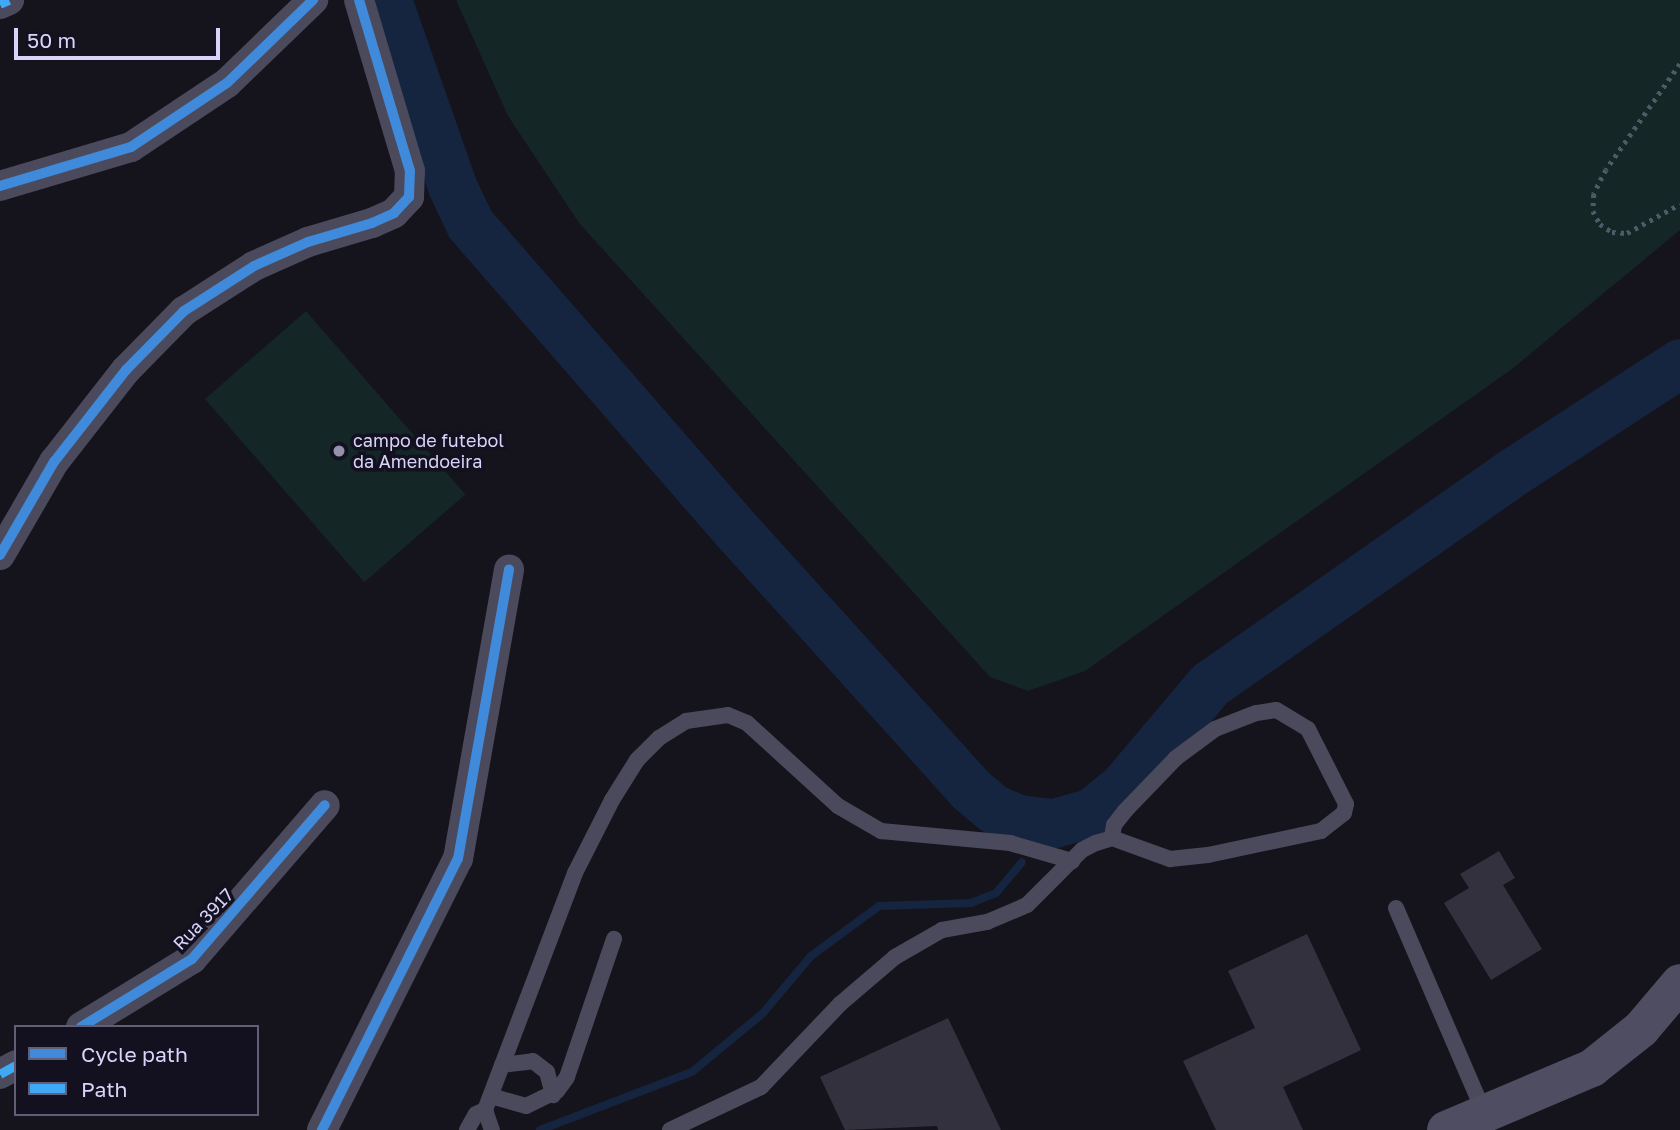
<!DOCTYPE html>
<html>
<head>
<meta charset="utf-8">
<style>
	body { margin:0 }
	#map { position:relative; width:1680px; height:1130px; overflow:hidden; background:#15141c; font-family:"Golos Text",sans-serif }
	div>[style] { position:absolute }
	.green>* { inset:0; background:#142626; transform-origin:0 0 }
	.stream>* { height:8px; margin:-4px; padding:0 4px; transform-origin:4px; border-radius:4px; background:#152540 }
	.river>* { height:49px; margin:-24.5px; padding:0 24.5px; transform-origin:24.5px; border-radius:24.5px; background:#152540 }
	.building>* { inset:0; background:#33313e }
	.path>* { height:4.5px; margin-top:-2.25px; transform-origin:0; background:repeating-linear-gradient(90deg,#4e5a65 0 3.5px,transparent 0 8.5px) }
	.lane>* { height:16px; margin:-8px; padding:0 8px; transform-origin:8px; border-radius:8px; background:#4b4a5c }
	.street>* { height:30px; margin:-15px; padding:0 15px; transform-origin:15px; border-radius:15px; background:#4b4a5c }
	.secondary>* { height:38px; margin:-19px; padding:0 19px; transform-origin:19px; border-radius:19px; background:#4e4d62 }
	.quiet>* { height:9px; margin-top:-4.5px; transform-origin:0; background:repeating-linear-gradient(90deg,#3fa9f5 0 18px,transparent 0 27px) }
	.cycleway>* { height:10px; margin:-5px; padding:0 5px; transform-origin:5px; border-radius:5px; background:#408adc }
	.dots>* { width:19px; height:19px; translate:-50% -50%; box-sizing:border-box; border:4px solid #131020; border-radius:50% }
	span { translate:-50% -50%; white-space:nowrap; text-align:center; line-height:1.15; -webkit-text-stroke:7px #131020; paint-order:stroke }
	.poi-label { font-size:18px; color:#d9d4f9 }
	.left { translate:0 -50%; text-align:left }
	.street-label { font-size:18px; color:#d9d4f9 }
	.legend { position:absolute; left:14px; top:1025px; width:245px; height:91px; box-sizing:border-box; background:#131020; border:2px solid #625e77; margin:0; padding:9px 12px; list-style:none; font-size:21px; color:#d9d4f9 }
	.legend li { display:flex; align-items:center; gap:14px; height:35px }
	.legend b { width:35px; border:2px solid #625e77 }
	.scale { position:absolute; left:14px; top:28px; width:206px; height:32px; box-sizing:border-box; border:4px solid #d9d4f9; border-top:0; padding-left:9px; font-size:21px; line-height:24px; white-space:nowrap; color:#d9d4f9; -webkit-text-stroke:5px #131020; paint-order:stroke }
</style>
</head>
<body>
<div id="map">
	<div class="green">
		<div style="clip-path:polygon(456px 0,1680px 0,1680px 230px,1512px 369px,1229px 569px,1085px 671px,1028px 691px,990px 677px,579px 223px,508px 116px)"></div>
		<div style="left:306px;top:311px;width:243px;height:134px;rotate:49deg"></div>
	</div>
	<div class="stream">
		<div style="left:540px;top:1130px;width:163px;rotate:-20.9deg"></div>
		<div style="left:692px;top:1072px;width:92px;rotate:-39.7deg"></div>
		<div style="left:763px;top:1013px;width:75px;rotate:-49.9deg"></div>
		<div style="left:811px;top:956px;width:84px;rotate:-36.3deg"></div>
		<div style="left:879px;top:906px;width:92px;rotate:-1.9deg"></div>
		<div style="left:971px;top:903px;width:27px;rotate:-22deg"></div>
		<div style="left:996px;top:893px;width:40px;rotate:-50deg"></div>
	</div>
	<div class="river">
		<div style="left:387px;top:0;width:197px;rotate:70.7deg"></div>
		<div style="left:452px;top:186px;width:42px;rotate:64.7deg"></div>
		<div style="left:470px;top:224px;width:408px;rotate:49deg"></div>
		<div style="left:738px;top:532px;width:346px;rotate:47.9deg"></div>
		<div style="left:970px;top:789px;width:31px;rotate:40deg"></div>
		<div style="left:994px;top:809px;width:27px;rotate:22deg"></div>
		<div style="left:1019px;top:819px;width:35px;rotate:7deg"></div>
		<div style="left:1054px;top:823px;width:40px;rotate:-16deg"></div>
		<div style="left:1092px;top:812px;width:38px;rotate:-39deg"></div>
		<div style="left:1122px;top:788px;width:136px;rotate:-49.8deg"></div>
		<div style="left:1210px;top:684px;width:373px;rotate:-35deg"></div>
		<div style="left:1516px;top:470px;width:196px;rotate:-33.1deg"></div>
	</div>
	<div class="building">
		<div style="clip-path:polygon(1499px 851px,1515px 878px,1503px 885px,1542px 949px,1491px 980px,1444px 903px,1469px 888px,1460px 874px)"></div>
		<div style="clip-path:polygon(1307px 934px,1361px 1050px,1283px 1087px,1303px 1130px,1216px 1130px,1183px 1061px,1255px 1028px,1228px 971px)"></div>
		<div style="clip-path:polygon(948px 1018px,1001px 1130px,938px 1130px,937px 1126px,845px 1130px,820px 1077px)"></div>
	</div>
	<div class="path">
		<div style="left:1680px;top:64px;width:129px;rotate:124.9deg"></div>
		<div style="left:1606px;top:170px;width:27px;rotate:117deg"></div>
		<div style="left:1594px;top:194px;width:17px;rotate:93deg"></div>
		<div style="left:1593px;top:211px;width:15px;rotate:62deg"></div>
		<div style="left:1600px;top:224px;width:14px;rotate:34deg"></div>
		<div style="left:1612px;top:232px;width:15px;rotate:4deg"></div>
		<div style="left:1627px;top:233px;width:60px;rotate:-28.7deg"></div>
	</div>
	<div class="lane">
		<div style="left:1396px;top:908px;width:225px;rotate:66.7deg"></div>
		<div style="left:502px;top:1065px;width:31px;rotate:-7deg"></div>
		<div style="left:533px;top:1061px;width:18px;rotate:38deg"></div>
		<div style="left:547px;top:1072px;width:24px;rotate:75deg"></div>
		<div style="left:491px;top:1096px;width:36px;rotate:16deg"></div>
		<div style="left:526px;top:1106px;width:34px;rotate:-26deg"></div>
		<div style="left:557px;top:1091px;width:17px;rotate:-54deg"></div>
		<div style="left:567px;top:1077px;width:146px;rotate:-71.2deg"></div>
		<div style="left:485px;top:1110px;width:254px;rotate:-69.2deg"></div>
		<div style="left:575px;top:873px;width:82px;rotate:-63.1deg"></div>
		<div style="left:612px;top:800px;width:47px;rotate:-58deg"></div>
		<div style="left:637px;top:760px;width:31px;rotate:-45deg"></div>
		<div style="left:659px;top:738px;width:32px;rotate:-32deg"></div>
		<div style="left:686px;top:721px;width:42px;rotate:-8.1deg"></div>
		<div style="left:728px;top:715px;width:21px;rotate:23deg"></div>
		<div style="left:747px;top:723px;width:123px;rotate:42.4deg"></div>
		<div style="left:838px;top:806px;width:50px;rotate:30.2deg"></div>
		<div style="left:881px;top:831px;width:130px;rotate:5.3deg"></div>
		<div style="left:1010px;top:843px;width:65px;rotate:16.2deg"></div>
		<div style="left:467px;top:1130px;width:18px;rotate:-61deg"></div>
		<div style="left:476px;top:1114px;width:10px;rotate:-24deg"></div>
		<div style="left:485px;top:1110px;width:21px;rotate:71deg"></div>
		<div style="left:670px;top:1130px;width:101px;rotate:-25.3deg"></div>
		<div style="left:761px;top:1087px;width:115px;rotate:-46.4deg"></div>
		<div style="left:840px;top:1004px;width:72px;rotate:-40.5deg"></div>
		<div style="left:895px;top:957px;width:54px;rotate:-29.9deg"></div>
		<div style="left:942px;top:930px;width:46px;rotate:-10.1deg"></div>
		<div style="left:987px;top:922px;width:43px;rotate:-23deg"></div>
		<div style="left:1027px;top:905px;width:78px;rotate:-45deg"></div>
		<div style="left:1082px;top:850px;width:16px;rotate:-27deg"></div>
		<div style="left:1096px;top:843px;width:17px;rotate:-17deg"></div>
		<div style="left:1112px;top:838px;width:62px;rotate:19.9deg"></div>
		<div style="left:1170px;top:859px;width:38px;rotate:-6deg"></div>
		<div style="left:1208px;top:855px;width:116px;rotate:-12deg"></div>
		<div style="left:1321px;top:831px;width:29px;rotate:-38deg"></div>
		<div style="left:1344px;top:813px;width:9px;rotate:-77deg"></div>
		<div style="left:1346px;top:804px;width:84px;rotate:-116.9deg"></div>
		<div style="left:1308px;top:729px;width:37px;rotate:-149deg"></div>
		<div style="left:1276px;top:710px;width:20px;rotate:171deg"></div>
		<div style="left:1256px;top:713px;width:44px;rotate:158.7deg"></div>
		<div style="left:1215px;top:729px;width:49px;rotate:143.4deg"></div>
		<div style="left:1176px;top:758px;width:74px;rotate:133.9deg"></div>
		<div style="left:1125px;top:811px;width:18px;rotate:128deg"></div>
		<div style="left:1114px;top:825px;width:13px;rotate:99deg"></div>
	</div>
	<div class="street">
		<div style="left:0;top:4px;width:10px;rotate:-24deg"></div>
		<div style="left:0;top:186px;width:137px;rotate:-16.6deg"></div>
		<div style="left:131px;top:147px;width:115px;rotate:-33.7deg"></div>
		<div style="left:227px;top:83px;width:120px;rotate:-44deg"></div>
		<div style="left:0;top:555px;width:108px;rotate:-59.9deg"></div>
		<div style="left:54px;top:462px;width:117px;rotate:-52deg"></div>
		<div style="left:126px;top:370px;width:83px;rotate:-45.5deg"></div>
		<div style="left:184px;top:311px;width:83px;rotate:-32.7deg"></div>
		<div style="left:254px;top:266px;width:59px;rotate:-24deg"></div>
		<div style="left:308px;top:242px;width:67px;rotate:-16.5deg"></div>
		<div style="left:372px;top:223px;width:24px;rotate:-24deg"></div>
		<div style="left:394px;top:213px;width:22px;rotate:-47deg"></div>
		<div style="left:409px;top:197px;width:26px;rotate:-88deg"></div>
		<div style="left:410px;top:171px;width:178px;rotate:-106.6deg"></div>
		<div style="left:81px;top:1027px;width:130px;rotate:-31.5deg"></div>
		<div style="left:192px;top:959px;width:203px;rotate:-49.2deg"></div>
		<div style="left:0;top:1074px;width:18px;rotate:-29deg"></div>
		<div style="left:322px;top:1130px;width:303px;rotate:-63.4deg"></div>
		<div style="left:458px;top:859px;width:294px;rotate:-80deg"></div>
	</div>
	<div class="secondary">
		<div style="left:1446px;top:1130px;width:159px;rotate:-23deg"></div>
		<div style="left:1592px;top:1068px;width:63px;rotate:-38.5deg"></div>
		<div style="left:1641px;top:1029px;width:60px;rotate:-49.7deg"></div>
	</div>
	<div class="quiet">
		<div style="left:0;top:4px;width:10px;rotate:-24deg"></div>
		<div style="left:0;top:1074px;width:18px;rotate:-29deg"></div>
	</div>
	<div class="cycleway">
		<div style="left:0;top:186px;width:137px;rotate:-16.6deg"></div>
		<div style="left:131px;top:147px;width:115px;rotate:-33.7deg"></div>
		<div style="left:227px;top:83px;width:120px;rotate:-44deg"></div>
		<div style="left:0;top:555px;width:108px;rotate:-59.9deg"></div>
		<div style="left:54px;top:462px;width:117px;rotate:-52deg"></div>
		<div style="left:126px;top:370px;width:83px;rotate:-45.5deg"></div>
		<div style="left:184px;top:311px;width:83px;rotate:-32.7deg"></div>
		<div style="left:254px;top:266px;width:59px;rotate:-24deg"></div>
		<div style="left:308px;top:242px;width:67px;rotate:-16.5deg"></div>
		<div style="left:372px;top:223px;width:24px;rotate:-24deg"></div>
		<div style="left:394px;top:213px;width:22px;rotate:-47deg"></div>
		<div style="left:409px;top:197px;width:26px;rotate:-88deg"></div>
		<div style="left:410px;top:171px;width:178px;rotate:-106.6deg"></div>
		<div style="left:81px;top:1027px;width:130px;rotate:-31.5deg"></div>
		<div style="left:192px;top:959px;width:203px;rotate:-49.2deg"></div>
		<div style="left:322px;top:1130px;width:303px;rotate:-63.4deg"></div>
		<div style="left:458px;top:859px;width:294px;rotate:-80deg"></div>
	</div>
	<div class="dots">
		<div style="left:339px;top:451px;background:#9491ac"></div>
	</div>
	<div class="poi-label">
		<span class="left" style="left:353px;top:451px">campo de futebol<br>da Amendoeira</span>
	</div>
	<div class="street-label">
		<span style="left:203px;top:919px;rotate:-46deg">Rua 3917</span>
	</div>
	<ul class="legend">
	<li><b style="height:9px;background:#408adc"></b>Cycle path</li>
	<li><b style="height:9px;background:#3fa9f5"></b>Path</li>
	</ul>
	<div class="scale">50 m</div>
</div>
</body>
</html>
